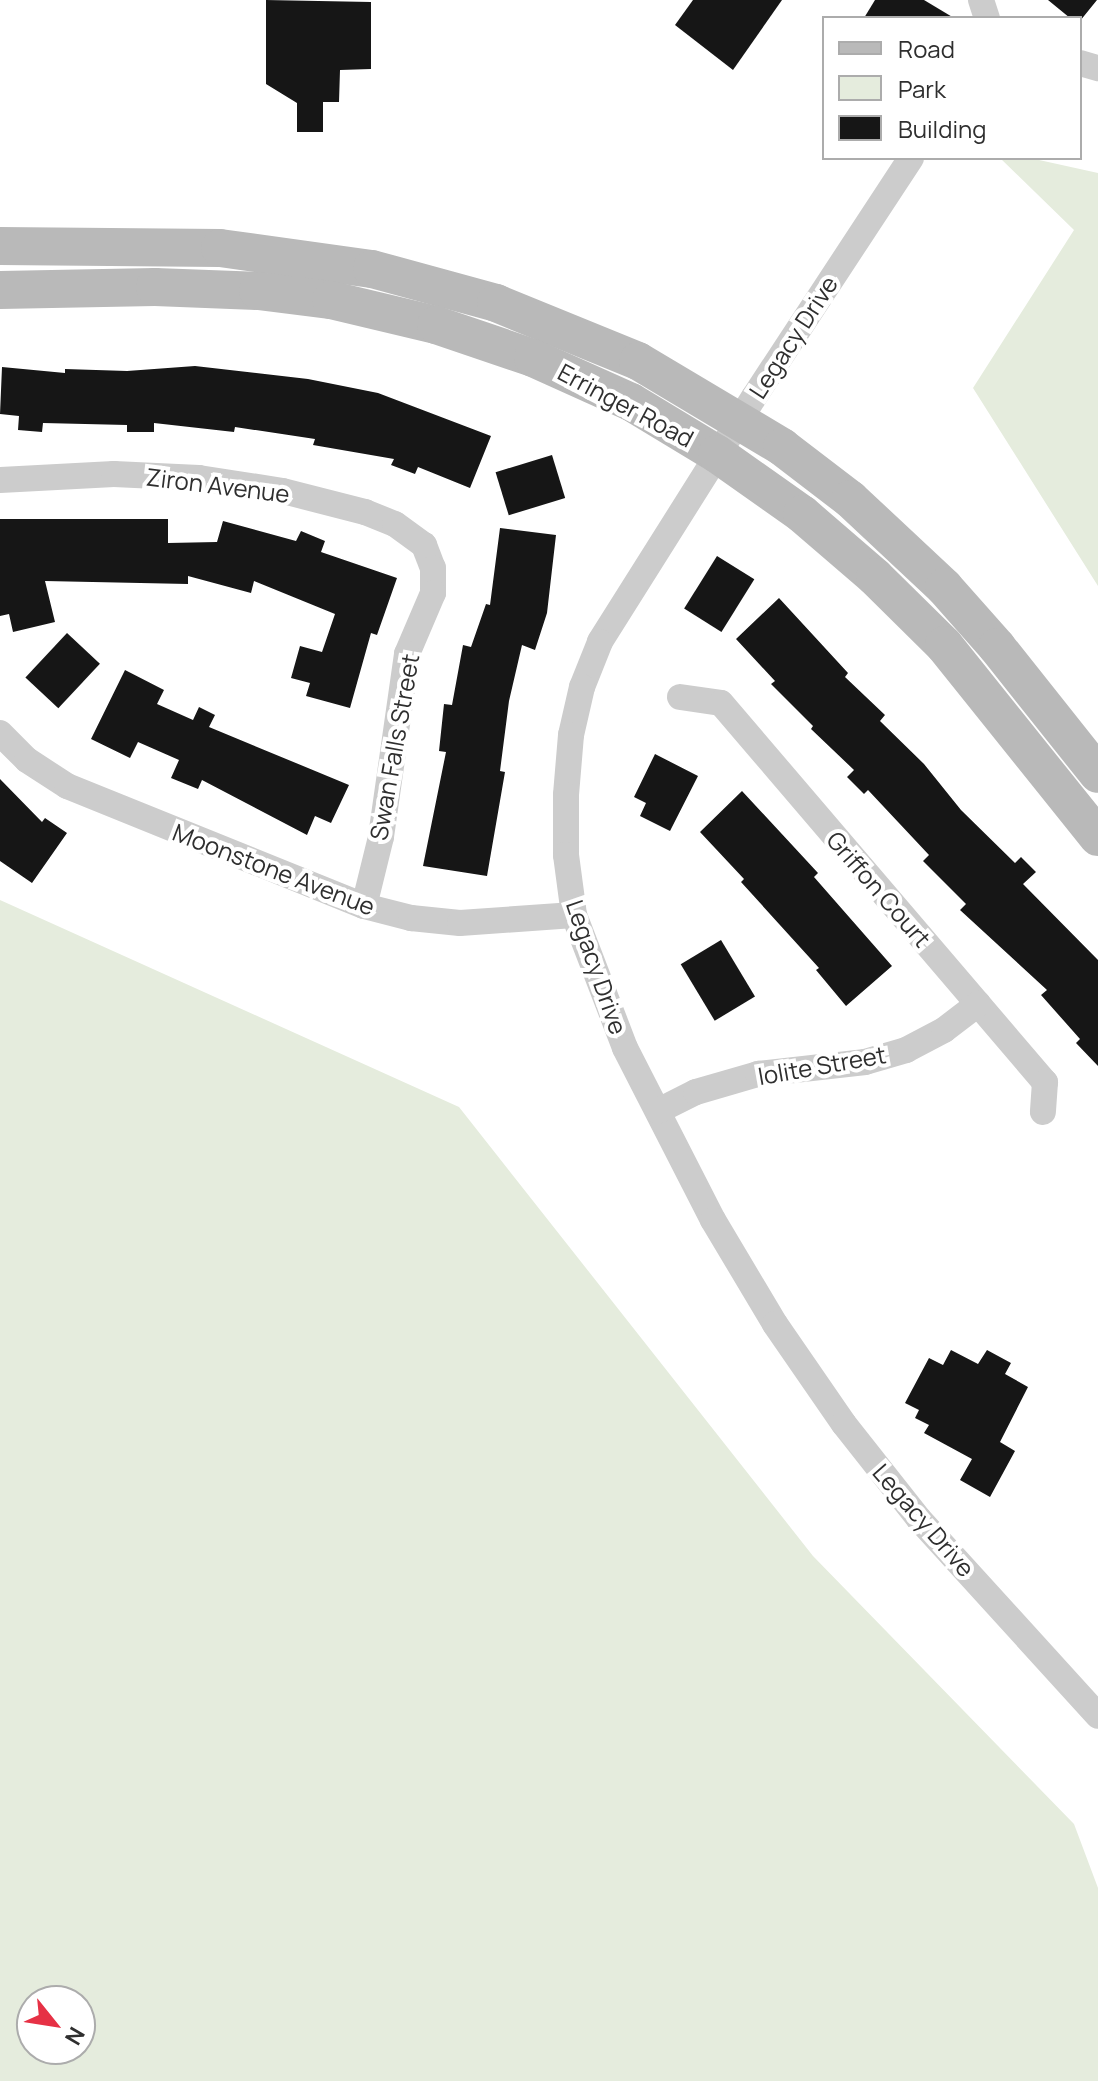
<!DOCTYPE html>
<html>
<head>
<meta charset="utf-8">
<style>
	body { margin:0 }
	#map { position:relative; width:1098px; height:2081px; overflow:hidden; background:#fff; font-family:Manrope,sans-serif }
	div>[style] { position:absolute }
	.green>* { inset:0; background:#e5ecdd }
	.building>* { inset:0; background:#161616; transform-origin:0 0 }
	.minor>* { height:26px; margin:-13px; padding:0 13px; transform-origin:13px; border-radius:13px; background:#ccc }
	.secondary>* { height:38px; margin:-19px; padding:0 19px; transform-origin:19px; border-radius:19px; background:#b9b9b9 }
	span { translate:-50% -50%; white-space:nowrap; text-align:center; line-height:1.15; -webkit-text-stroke:8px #fff; paint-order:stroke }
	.street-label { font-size:24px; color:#2f2f2f }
	.legend { position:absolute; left:822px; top:16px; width:260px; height:144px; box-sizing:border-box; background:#fff; border:2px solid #acacac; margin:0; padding:10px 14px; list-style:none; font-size:24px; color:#2f2f2f }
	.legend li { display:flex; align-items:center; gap:16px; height:40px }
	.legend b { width:40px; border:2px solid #acacac }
	.north { position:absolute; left:16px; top:1985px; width:80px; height:80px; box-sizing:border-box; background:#fff; border:2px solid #acacac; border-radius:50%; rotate:120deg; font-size:22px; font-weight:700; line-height:32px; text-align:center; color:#2f2f2f }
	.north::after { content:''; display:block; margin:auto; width:28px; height:36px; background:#e63145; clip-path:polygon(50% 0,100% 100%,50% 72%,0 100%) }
</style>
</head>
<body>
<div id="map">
	<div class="green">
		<div style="clip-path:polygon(1000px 158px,1030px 158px,1098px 173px,1098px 586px,973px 388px,1074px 230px)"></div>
		<div style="clip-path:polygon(evenodd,0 900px,459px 1107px,813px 1556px,1074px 1824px,1098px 1888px,1098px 2081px,0 2081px,0 900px,32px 2001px,80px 2001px,80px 2049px,32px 2049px,32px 2001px)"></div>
	</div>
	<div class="building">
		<div style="clip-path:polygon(266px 0,371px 2px,371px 69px,340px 70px,339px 102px,323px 102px,323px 132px,297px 132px,297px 103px,266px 84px)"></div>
		<div style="clip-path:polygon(693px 0,782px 0,733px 70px,675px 25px)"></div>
		<div style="clip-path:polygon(875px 0,924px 0,954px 18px,864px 18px)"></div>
		<div style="clip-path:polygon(1048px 0,1097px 0,1080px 21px,1080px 18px,1070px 18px)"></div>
		<div style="clip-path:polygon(195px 366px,308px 379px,378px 393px,491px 436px,470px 488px,418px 467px,415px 474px,391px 465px,394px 459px,313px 445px,315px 439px,235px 427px,234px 432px,154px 423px,154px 432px,127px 432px,127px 425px,43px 423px,42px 432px,18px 430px,19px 416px,0 414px,2px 367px,65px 373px,65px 369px,127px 371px)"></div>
		<div style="left:552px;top:455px;width:45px;height:59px;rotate:73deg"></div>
		<div style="clip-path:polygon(0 519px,168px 519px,168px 543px,217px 542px,223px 521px,296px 541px,301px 531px,325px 541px,321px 552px,397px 578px,377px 635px,371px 633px,350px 708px,306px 696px,310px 683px,291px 678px,300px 646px,322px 652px,335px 614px,254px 581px,251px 593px,188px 576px,188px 584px,45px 581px,55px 622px,13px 632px,9px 614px,0 616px)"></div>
		<div style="clip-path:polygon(500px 528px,556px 535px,547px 613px,535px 650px,522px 645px,509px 701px,500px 771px,505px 772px,487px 876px,423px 866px,446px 752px,439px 751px,444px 704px,452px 705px,463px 645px,471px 647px,486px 604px,490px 605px)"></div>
		<div style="left:717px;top:556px;width:44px;height:62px;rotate:32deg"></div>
		<div style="clip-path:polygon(779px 598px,848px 673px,845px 677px,885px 715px,880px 721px,924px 764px,961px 810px,1015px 863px,1021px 857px,1036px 872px,1023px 884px,1098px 960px,1098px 1066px,1076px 1043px,1080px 1039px,1041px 995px,1047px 990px,960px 910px,966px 904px,923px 861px,929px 855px,868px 790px,864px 794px,847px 777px,854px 770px,811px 729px,813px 726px,771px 684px,775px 681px,736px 639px)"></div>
		<div style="left:67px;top:633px;width:45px;height:61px;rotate:43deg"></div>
		<div style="clip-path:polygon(125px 670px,164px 690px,157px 704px,193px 720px,199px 707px,215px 715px,209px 727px,349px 785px,331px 823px,315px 816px,307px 835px,202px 780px,198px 789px,171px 778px,179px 760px,138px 742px,130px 758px,91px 739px)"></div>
		<div style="clip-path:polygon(655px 754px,698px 776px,670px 831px,640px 816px,646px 803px,634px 797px)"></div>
		<div style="clip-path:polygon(0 779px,42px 822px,45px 818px,67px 833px,32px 883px,0 861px)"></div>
		<div style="clip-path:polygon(742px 791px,818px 873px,814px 877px,892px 966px,846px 1006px,816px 970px,819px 968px,741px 882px,744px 879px,700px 832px)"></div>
		<div style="left:721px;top:940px;width:66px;height:47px;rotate:59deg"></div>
		<div style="clip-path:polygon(951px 1350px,978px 1364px,987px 1350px,1011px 1363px,1005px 1374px,1028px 1387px,1000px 1442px,1015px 1451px,990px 1497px,960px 1480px,972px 1459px,924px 1433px,929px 1425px,915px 1418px,919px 1410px,905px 1403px,929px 1358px,943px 1365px)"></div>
	</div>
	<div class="minor">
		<div style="left:981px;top:0;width:19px;rotate:72deg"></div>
		<div style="left:1080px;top:63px;width:19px;rotate:16deg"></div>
		<div style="left:911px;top:158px;width:286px;rotate:123.3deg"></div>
		<div style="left:754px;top:397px;width:289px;rotate:122.2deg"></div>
		<div style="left:600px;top:642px;width:48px;rotate:111.8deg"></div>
		<div style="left:582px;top:687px;width:49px;rotate:102.9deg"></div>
		<div style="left:571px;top:735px;width:60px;rotate:94.8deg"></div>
		<div style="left:566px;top:795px;width:60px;rotate:90deg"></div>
		<div style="left:566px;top:855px;width:61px;rotate:82.4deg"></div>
		<div style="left:574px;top:915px;width:142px;rotate:69deg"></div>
		<div style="left:625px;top:1048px;width:193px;rotate:62.9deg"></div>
		<div style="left:713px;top:1220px;width:121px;rotate:59.2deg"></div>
		<div style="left:775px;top:1324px;width:121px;rotate:55.4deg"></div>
		<div style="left:844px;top:1424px;width:121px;rotate:51.7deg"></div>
		<div style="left:919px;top:1519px;width:266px;rotate:47.7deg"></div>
		<div style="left:0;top:480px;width:114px;rotate:-3deg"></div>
		<div style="left:114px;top:474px;width:85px;rotate:2.7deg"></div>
		<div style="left:199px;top:478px;width:85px;rotate:8.8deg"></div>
		<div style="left:283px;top:491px;width:85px;rotate:14.4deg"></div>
		<div style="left:365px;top:512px;width:32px;rotate:22deg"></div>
		<div style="left:395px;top:524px;width:36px;rotate:36deg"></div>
		<div style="left:424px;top:545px;width:25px;rotate:69deg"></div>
		<div style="left:433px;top:568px;width:25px;rotate:90deg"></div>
		<div style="left:433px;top:593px;width:66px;rotate:113.1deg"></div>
		<div style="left:407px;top:654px;width:185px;rotate:98.1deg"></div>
		<div style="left:381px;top:837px;width:71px;rotate:103.8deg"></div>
		<div style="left:680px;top:697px;width:41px;rotate:8.3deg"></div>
		<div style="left:721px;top:703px;width:499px;rotate:49.5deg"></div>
		<div style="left:1045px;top:1082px;width:30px;rotate:94deg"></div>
		<div style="left:0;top:733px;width:38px;rotate:45deg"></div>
		<div style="left:27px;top:760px;width:48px;rotate:33deg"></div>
		<div style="left:67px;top:786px;width:320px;rotate:22deg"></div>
		<div style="left:364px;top:906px;width:49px;rotate:14.3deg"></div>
		<div style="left:411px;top:918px;width:49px;rotate:5.8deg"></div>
		<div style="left:460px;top:923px;width:114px;rotate:-4deg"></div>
		<div style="left:658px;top:1111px;width:42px;rotate:-26.6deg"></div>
		<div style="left:696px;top:1092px;width:65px;rotate:-16.2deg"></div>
		<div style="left:758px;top:1074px;width:108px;rotate:-6.4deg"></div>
		<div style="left:865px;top:1062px;width:43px;rotate:-16.3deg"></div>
		<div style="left:906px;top:1050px;width:43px;rotate:-27.8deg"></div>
		<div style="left:944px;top:1030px;width:43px;rotate:-37.4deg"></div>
	</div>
	<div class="secondary">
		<div style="left:0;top:246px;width:220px;rotate:0.5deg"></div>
		<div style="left:220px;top:248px;width:153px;rotate:7.9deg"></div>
		<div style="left:372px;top:269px;width:129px;rotate:15.3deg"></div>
		<div style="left:496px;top:303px;width:153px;rotate:22.2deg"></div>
		<div style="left:638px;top:361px;width:168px;rotate:30.8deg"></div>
		<div style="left:782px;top:447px;width:86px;rotate:37.4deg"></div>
		<div style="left:850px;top:499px;width:129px;rotate:43.1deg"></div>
		<div style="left:944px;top:587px;width:80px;rotate:48.5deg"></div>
		<div style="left:997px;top:647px;width:162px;rotate:51.5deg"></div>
		<div style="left:0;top:290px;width:155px;rotate:-1.1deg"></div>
		<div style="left:155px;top:287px;width:103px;rotate:2.2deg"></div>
		<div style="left:258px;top:291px;width:74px;rotate:7deg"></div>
		<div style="left:331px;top:300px;width:108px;rotate:13.4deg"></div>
		<div style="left:436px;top:325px;width:102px;rotate:18.8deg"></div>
		<div style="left:533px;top:358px;width:107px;rotate:24.2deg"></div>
		<div style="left:631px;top:402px;width:100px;rotate:31.2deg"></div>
		<div style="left:717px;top:454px;width:104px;rotate:35.2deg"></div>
		<div style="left:802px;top:514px;width:96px;rotate:40.8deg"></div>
		<div style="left:875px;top:577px;width:97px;rotate:44.6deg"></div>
		<div style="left:944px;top:645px;width:246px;rotate:51.3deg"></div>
	</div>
	<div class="street-label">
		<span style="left:793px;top:337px;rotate:-57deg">Legacy Drive</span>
		<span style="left:626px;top:405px;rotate:28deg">Erringer Road</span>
		<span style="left:218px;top:485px;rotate:7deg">Ziron Avenue</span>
		<span style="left:394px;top:747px;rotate:-80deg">Swan Falls Street</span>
		<span style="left:274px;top:869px;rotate:21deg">Moonstone Avenue</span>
		<span style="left:879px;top:889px;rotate:49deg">Griffon Court</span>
		<span style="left:597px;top:967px;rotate:71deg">Legacy Drive</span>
		<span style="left:822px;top:1065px;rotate:-10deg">Iolite Street</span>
		<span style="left:924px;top:1520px;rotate:49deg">Legacy Drive</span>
	</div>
	<ul class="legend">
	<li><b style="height:10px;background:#b9b9b9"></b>Road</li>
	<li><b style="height:22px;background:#e5ecdd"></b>Park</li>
	<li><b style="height:22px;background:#161616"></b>Building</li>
	</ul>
	<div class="north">N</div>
</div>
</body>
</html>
